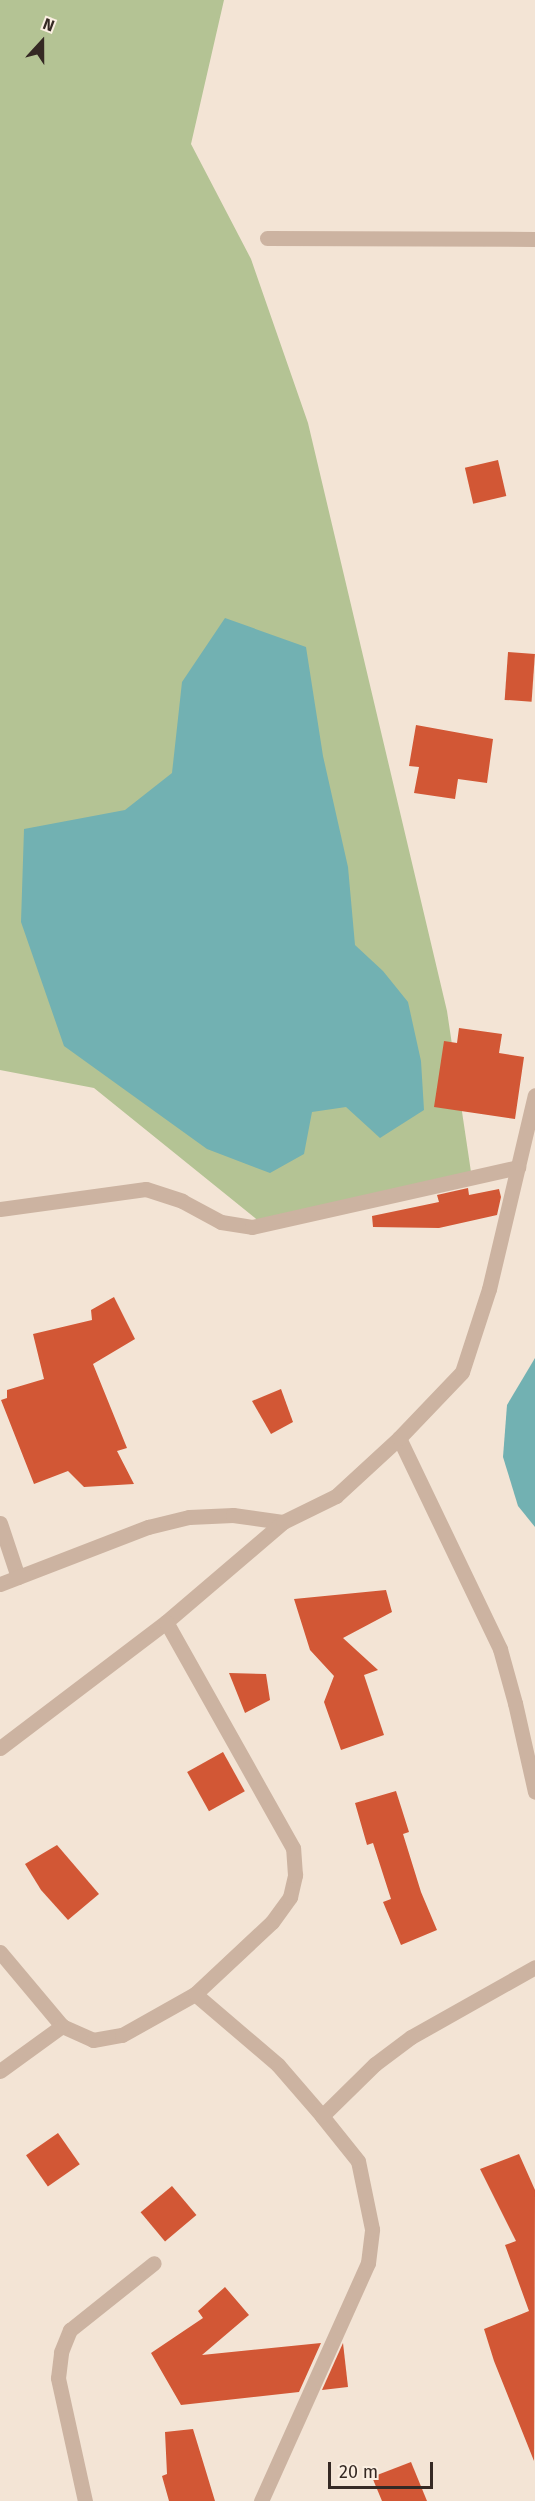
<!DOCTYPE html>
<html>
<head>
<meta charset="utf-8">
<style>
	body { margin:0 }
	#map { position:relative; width:535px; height:2501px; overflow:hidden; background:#f3e4d5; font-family:"Fira Sans",sans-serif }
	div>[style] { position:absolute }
	.green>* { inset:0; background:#b4c394 }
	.water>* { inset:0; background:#72b1b2 }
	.building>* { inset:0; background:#d25735; transform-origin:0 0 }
	.minor>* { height:15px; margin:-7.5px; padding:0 7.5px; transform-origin:7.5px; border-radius:7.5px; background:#ccb3a1 }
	span { translate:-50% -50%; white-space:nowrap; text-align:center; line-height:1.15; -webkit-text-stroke:5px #fbefe2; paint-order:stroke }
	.north { position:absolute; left:12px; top:12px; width:60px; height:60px; -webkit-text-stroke:4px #fbefe2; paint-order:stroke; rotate:21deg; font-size:16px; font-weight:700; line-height:24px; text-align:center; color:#352924 }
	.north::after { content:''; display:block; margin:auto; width:21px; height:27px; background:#352924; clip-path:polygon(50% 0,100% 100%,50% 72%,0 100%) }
	.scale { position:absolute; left:328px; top:2462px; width:105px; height:27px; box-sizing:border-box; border:3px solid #352924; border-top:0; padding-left:8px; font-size:18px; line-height:21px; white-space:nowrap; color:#352924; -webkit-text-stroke:4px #fbefe2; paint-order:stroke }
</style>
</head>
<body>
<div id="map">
	<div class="green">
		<div style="clip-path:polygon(0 0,224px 0,191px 144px,251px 259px,308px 423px,447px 1011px,471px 1172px,260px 1222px,94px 1088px,0 1070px)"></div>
	</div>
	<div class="water">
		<div style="clip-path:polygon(225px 618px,306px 647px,323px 756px,348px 867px,355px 945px,383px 971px,408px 1002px,421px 1061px,424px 1110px,380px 1138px,346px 1107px,312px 1112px,304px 1154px,270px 1173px,207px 1149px,64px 1046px,21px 922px,24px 829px,125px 810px,172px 773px,182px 682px)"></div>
		<div style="clip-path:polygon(535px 1358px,535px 1527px,518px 1506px,503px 1457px,507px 1405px)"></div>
	</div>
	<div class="building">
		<div style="left:498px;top:460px;width:37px;height:34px;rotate:77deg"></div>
		<div style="left:508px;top:652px;width:27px;height:48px;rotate:4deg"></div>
		<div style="clip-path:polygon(416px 725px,493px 739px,487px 783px,458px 779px,455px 799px,414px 793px,419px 767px,409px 766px)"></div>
		<div style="clip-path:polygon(459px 1028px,502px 1034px,499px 1053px,524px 1057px,515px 1119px,434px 1107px,444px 1041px,457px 1043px)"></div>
		<div style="clip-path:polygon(468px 1188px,469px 1195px,499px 1189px,501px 1197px,497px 1215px,439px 1228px,373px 1227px,372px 1216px,439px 1202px,437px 1195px)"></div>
		<div style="clip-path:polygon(114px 1297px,135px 1339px,93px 1364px,127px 1448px,117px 1451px,134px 1484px,84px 1487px,68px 1471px,34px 1484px,1px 1400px,7px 1398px,7px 1390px,44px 1379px,33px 1334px,92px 1320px,91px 1310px)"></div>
		<div style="clip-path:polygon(281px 1389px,293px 1422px,271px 1434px,252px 1401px)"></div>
		<div style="clip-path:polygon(386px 1590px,392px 1612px,343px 1638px,378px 1670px,364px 1675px,384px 1735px,341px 1750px,324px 1702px,334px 1676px,310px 1650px,294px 1599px)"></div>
		<div style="clip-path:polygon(229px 1673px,266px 1674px,270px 1700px,245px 1713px)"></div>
		<div style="left:223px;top:1752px;width:45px;height:41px;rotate:61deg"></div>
		<div style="clip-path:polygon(396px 1791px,409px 1832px,403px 1834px,421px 1892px,437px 1930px,401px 1945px,383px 1902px,391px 1899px,373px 1843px,367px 1845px,355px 1803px)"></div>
		<div style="clip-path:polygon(57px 1845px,99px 1894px,68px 1920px,41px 1890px,25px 1864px)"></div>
		<div style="left:58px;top:2133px;width:38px;height:39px;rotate:55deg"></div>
		<div style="clip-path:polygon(519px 2154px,535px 2190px,534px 2461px,494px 2361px,484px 2329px,529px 2311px,505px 2245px,516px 2241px,480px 2169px)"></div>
		<div style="left:172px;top:2186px;width:38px;height:41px;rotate:50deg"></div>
		<div style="clip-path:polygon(225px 2287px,249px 2315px,202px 2355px,321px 2343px,299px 2392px,181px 2405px,151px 2353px,203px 2318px,198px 2311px)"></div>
		<div style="clip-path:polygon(343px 2343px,348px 2387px,322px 2390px)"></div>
		<div style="clip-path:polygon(193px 2429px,215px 2501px,169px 2501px,162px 2476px,167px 2474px,165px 2432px)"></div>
		<div style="clip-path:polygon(411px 2462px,427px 2501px,382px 2501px,372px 2477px)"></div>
	</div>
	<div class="minor">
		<div style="left:267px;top:238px;width:268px;rotate:0.2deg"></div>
		<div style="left:0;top:1209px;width:147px;rotate:-7.8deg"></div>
		<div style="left:146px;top:1189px;width:38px;rotate:18deg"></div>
		<div style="left:182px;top:1201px;width:44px;rotate:28.3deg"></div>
		<div style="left:221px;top:1222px;width:31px;rotate:9deg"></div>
		<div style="left:252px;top:1227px;width:273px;rotate:-12.7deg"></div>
		<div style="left:399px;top:1438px;width:234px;rotate:64.4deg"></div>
		<div style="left:500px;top:1649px;width:56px;rotate:74.5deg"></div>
		<div style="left:515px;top:1703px;width:91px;rotate:77.3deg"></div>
		<div style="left:0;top:1523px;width:57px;rotate:71.6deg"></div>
		<div style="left:0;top:1584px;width:159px;rotate:-21.1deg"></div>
		<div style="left:148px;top:1527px;width:42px;rotate:-13.7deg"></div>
		<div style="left:189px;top:1517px;width:44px;rotate:-2.6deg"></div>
		<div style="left:233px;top:1515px;width:50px;rotate:8deg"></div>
		<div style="left:0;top:1748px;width:208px;rotate:-37.2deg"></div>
		<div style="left:166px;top:1622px;width:154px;rotate:-40.5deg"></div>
		<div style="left:283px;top:1522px;width:59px;rotate:-26.1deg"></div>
		<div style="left:336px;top:1496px;width:86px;rotate:-42.6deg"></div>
		<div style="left:399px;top:1438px;width:91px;rotate:-46.3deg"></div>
		<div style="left:462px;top:1372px;width:87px;rotate:-72deg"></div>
		<div style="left:489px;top:1289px;width:199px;rotate:-76.7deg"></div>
		<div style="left:0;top:1952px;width:97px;rotate:50deg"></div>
		<div style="left:62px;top:2026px;width:34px;rotate:24deg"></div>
		<div style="left:93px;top:2040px;width:29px;rotate:-10deg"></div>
		<div style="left:122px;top:2035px;width:84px;rotate:-29.3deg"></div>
		<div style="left:195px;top:1994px;width:105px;rotate:-43.1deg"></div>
		<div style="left:272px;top:1922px;width:31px;rotate:-54deg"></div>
		<div style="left:290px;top:1897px;width:23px;rotate:-77deg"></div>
		<div style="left:295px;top:1875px;width:27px;rotate:-94deg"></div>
		<div style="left:293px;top:1848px;width:259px;rotate:-119.3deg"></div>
		<div style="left:195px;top:1994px;width:109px;rotate:40.5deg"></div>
		<div style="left:278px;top:2065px;width:67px;rotate:49.2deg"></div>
		<div style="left:0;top:2071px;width:77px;rotate:-36deg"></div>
		<div style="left:85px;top:2501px;width:126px;rotate:-102.4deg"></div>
		<div style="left:58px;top:2378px;width:26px;rotate:-83deg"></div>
		<div style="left:61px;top:2352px;width:24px;rotate:-68deg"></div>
		<div style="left:70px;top:2330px;width:107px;rotate:-38.6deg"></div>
		<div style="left:261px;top:2501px;width:261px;rotate:-65.8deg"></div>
		<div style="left:368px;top:2263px;width:34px;rotate:-83deg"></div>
		<div style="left:372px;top:2229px;width:69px;rotate:-101.6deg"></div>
		<div style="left:358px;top:2161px;width:58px;rotate:-128.7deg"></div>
		<div style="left:322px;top:2116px;width:74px;rotate:-44.5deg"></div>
		<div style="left:375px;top:2064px;width:45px;rotate:-36.9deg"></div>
		<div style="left:411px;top:2037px;width:142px;rotate:-29.4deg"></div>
	</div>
	<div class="north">N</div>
	<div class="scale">20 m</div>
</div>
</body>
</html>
